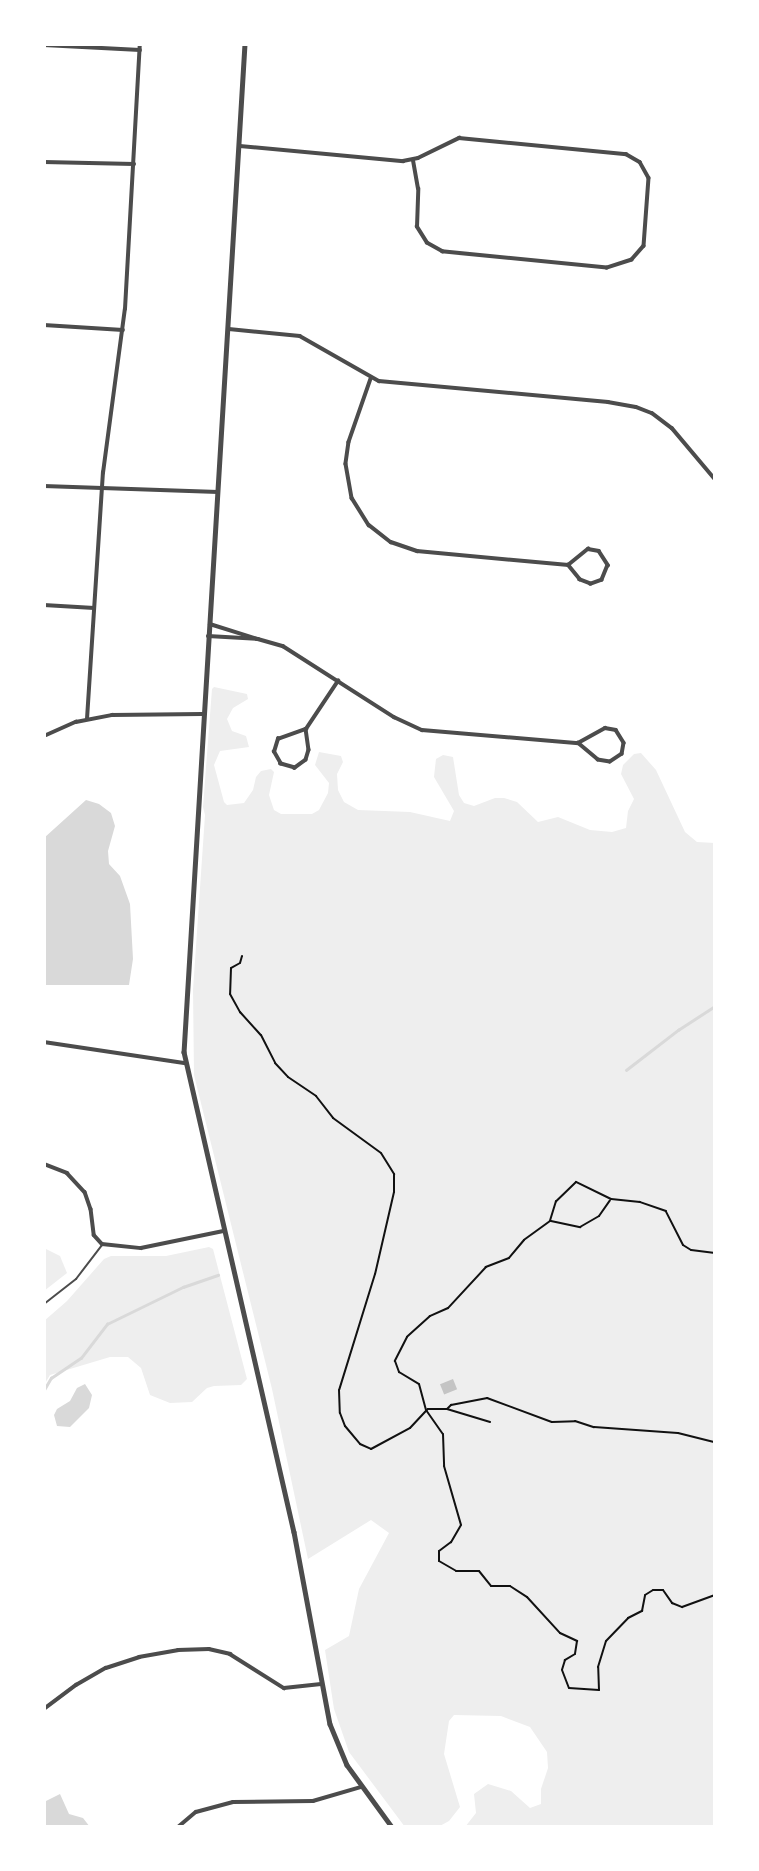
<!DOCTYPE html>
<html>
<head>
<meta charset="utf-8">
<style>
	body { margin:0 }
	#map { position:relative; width:759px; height:1871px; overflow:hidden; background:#fff; font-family:"Space Grotesk",sans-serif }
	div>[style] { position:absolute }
	.green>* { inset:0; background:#eee }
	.water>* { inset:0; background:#d9d9d9 }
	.stream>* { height:2.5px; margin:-1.25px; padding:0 1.25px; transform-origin:1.25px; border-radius:1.25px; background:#d9d9d9 }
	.building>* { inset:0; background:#c4c4c4; transform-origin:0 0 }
	.path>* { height:2px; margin:-1px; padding:0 1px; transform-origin:1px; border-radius:1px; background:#111 }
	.service>* { height:2px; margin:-1px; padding:0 1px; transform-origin:1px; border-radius:1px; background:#4c4c4c }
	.minor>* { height:3.5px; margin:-1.75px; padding:0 1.75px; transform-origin:1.75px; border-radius:1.75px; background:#4c4c4c }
	.tertiary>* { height:4.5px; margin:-2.25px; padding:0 2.25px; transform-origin:2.25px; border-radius:2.25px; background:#4c4c4c }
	span { translate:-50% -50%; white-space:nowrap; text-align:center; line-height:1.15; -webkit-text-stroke:7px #fff; paint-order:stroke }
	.frame { position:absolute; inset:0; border:46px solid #fff; pointer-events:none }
</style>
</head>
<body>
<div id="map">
	<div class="green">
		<div style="clip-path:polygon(214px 687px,247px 694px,248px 699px,233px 708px,227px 719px,232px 731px,246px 736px,249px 747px,220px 751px,214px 765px,224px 802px,227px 805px,244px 803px,253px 790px,256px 777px,261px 771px,271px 769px,274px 772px,269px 795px,274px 810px,281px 814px,312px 814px,319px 810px,328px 793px,329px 783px,315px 765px,319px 752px,341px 756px,343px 762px,337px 774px,338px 790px,344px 802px,358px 810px,410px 812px,450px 821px,454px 811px,434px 777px,436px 759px,443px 755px,453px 757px,459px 795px,464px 803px,474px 806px,495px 798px,504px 798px,517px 802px,538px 822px,558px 817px,590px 830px,612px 832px,626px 828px,628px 811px,634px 799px,621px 774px,623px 765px,634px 754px,641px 753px,656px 770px,685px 832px,697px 842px,715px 843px,715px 1827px,465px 1827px,476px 1813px,474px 1794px,488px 1784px,511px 1791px,530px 1808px,541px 1804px,541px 1789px,548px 1768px,547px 1752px,530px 1727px,501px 1716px,454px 1715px,449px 1721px,444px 1754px,460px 1807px,449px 1821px,438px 1827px,405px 1827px,349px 1752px,334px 1709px,325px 1650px,349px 1636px,359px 1589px,389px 1533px,371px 1520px,308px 1559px,272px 1389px,194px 1075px,193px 990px,205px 815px,203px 807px,212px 689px)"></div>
		<div style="clip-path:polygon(209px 1247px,213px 1249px,247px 1379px,241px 1385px,214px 1386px,207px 1388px,192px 1402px,170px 1403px,150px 1395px,141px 1368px,128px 1357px,110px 1357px,50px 1375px,44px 1385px,44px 1321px,67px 1301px,104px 1259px,111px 1256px,166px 1256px)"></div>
		<div style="clip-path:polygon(44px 1248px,60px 1256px,67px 1273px,44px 1291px)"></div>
	</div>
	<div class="water">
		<div style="clip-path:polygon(86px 800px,99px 804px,111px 813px,115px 826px,108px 851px,109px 864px,120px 876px,130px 904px,133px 959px,129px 985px,44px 985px,44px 838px)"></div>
		<div style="clip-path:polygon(85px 1384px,92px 1395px,89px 1408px,70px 1427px,57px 1426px,54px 1415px,57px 1409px,70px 1401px,77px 1388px)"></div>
		<div style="clip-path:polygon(60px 1794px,69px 1814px,83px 1818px,90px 1827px,45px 1827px,44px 1802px)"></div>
	</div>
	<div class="stream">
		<div style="left:626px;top:1070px;width:66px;rotate:-37.6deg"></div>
		<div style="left:678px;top:1030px;width:44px;rotate:-33deg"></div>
		<div style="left:44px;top:1390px;width:14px;rotate:-60deg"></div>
		<div style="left:51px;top:1378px;width:36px;rotate:-34deg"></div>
		<div style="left:81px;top:1358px;width:43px;rotate:-52.6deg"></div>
		<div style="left:107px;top:1324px;width:85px;rotate:-26deg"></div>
		<div style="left:183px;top:1287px;width:37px;rotate:-19deg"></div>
	</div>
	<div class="building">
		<div style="left:453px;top:1379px;width:11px;height:14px;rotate:68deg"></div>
	</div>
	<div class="path">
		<div style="left:242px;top:956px;width:7px;rotate:106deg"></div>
		<div style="left:240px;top:963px;width:10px;rotate:151deg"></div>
		<div style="left:231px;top:968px;width:26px;rotate:92deg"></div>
		<div style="left:230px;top:994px;width:21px;rotate:61deg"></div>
		<div style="left:240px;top:1012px;width:31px;rotate:48deg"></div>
		<div style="left:261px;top:1035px;width:31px;rotate:63deg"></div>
		<div style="left:275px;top:1063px;width:19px;rotate:47deg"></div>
		<div style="left:288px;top:1077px;width:34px;rotate:34deg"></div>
		<div style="left:316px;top:1096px;width:28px;rotate:52deg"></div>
		<div style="left:333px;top:1118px;width:59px;rotate:36.1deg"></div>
		<div style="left:381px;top:1153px;width:25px;rotate:58deg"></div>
		<div style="left:394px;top:1174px;width:18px;rotate:90deg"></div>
		<div style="left:394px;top:1192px;width:84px;rotate:103deg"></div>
		<div style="left:375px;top:1274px;width:121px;rotate:107.2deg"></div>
		<div style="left:339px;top:1390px;width:23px;rotate:88deg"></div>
		<div style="left:340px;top:1413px;width:14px;rotate:69deg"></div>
		<div style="left:345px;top:1426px;width:23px;rotate:50deg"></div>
		<div style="left:360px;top:1444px;width:12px;rotate:24deg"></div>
		<div style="left:371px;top:1449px;width:44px;rotate:-28.3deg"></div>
		<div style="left:410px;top:1428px;width:26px;rotate:-47deg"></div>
		<div style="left:428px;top:1409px;width:19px"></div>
		<div style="left:447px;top:1409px;width:45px;rotate:16.8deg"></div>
		<div style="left:551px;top:1221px;width:30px;rotate:12deg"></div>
		<div style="left:580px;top:1227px;width:22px;rotate:-30deg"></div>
		<div style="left:599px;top:1216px;width:19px;rotate:-55deg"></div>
		<div style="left:715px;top:1253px;width:24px;rotate:-173deg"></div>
		<div style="left:691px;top:1250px;width:9px;rotate:-148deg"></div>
		<div style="left:683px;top:1245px;width:38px;rotate:-117deg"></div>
		<div style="left:666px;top:1211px;width:28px;rotate:-161deg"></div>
		<div style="left:640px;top:1202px;width:29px;rotate:-174deg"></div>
		<div style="left:611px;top:1199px;width:39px;rotate:-154deg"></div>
		<div style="left:576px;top:1182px;width:28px;rotate:136deg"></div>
		<div style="left:556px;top:1201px;width:21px;rotate:107deg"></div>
		<div style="left:550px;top:1221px;width:32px;rotate:144deg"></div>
		<div style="left:524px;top:1240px;width:23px;rotate:130deg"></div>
		<div style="left:509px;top:1258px;width:25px;rotate:159deg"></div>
		<div style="left:486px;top:1267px;width:56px;rotate:132.8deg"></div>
		<div style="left:448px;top:1308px;width:20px;rotate:156deg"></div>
		<div style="left:430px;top:1316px;width:31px;rotate:138deg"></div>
		<div style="left:407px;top:1337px;width:27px;rotate:117deg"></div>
		<div style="left:395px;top:1361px;width:12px;rotate:70deg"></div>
		<div style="left:399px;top:1372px;width:23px;rotate:31deg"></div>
		<div style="left:419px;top:1384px;width:27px;rotate:75deg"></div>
		<div style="left:426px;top:1410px;width:29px;rotate:55deg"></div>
		<div style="left:443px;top:1434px;width:32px;rotate:88deg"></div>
		<div style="left:444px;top:1466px;width:61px;rotate:73.9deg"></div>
		<div style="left:461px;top:1525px;width:20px;rotate:120deg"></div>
		<div style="left:451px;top:1542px;width:15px;rotate:143deg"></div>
		<div style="left:439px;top:1551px;width:10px;rotate:90deg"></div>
		<div style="left:439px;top:1561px;width:20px;rotate:30deg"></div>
		<div style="left:456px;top:1571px;width:23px"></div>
		<div style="left:479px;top:1571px;width:19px;rotate:51deg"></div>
		<div style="left:491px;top:1586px;width:19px"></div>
		<div style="left:510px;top:1586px;width:20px;rotate:33deg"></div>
		<div style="left:527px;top:1597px;width:49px;rotate:47.5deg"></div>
		<div style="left:560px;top:1633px;width:19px;rotate:25deg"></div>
		<div style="left:577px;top:1641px;width:13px;rotate:99deg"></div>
		<div style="left:575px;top:1654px;width:12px;rotate:149deg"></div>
		<div style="left:565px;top:1660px;width:10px;rotate:107deg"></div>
		<div style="left:562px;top:1670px;width:19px;rotate:69deg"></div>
		<div style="left:569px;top:1688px;width:30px;rotate:4deg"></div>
		<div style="left:599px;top:1690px;width:23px;rotate:-92deg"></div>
		<div style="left:598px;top:1667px;width:27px;rotate:-73deg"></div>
		<div style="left:606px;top:1641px;width:32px;rotate:-46deg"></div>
		<div style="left:628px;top:1618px;width:16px;rotate:-27deg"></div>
		<div style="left:642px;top:1611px;width:16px;rotate:-79deg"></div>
		<div style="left:645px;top:1595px;width:9px;rotate:-32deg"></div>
		<div style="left:653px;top:1590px;width:10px"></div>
		<div style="left:663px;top:1590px;width:16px;rotate:55deg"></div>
		<div style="left:672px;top:1603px;width:11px;rotate:22deg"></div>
		<div style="left:682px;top:1607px;width:35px;rotate:-20deg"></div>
		<div style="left:447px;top:1409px;width:6px;rotate:-45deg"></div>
		<div style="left:451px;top:1405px;width:37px;rotate:-11deg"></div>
		<div style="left:487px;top:1398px;width:69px;rotate:20.3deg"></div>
		<div style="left:552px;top:1422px;width:23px;rotate:-2deg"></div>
		<div style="left:575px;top:1421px;width:20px;rotate:18deg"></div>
		<div style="left:594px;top:1427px;width:84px;rotate:4.1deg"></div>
		<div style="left:678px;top:1433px;width:38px;rotate:14deg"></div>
	</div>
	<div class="service">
		<div style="left:44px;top:1304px;width:41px;rotate:-38deg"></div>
		<div style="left:76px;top:1279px;width:43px;rotate:-52.6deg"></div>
	</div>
	<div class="minor">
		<div style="left:44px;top:45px;width:96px;rotate:3deg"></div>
		<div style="left:240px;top:146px;width:164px;rotate:5.3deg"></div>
		<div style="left:403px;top:161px;width:15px;rotate:-11deg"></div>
		<div style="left:418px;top:158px;width:46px;rotate:-26deg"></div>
		<div style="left:459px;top:138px;width:168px;rotate:5.5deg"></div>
		<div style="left:626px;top:154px;width:16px;rotate:30deg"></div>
		<div style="left:640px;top:162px;width:18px;rotate:61deg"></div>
		<div style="left:649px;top:178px;width:68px;rotate:94.2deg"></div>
		<div style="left:644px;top:246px;width:18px;rotate:131deg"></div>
		<div style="left:632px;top:260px;width:26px;rotate:162deg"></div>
		<div style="left:607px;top:268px;width:165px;rotate:-174.4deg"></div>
		<div style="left:443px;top:252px;width:18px;rotate:-151deg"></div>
		<div style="left:427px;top:243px;width:19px;rotate:-122deg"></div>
		<div style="left:417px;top:227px;width:38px;rotate:-88deg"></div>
		<div style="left:418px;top:189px;width:29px;rotate:-100deg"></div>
		<div style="left:44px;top:162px;width:90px;rotate:1.3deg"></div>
		<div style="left:44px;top:325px;width:79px;rotate:3.6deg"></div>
		<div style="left:229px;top:329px;width:71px;rotate:5.6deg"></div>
		<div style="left:300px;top:336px;width:91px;rotate:29.7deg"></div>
		<div style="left:379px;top:381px;width:230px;rotate:5.2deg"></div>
		<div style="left:608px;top:402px;width:28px;rotate:10deg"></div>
		<div style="left:636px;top:407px;width:17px;rotate:21deg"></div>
		<div style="left:652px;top:413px;width:25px;rotate:37deg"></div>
		<div style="left:672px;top:428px;width:67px;rotate:49.9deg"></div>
		<div style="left:371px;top:379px;width:67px;rotate:109.2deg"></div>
		<div style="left:349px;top:442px;width:22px;rotate:98deg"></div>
		<div style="left:346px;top:464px;width:35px;rotate:80deg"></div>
		<div style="left:352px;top:498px;width:32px;rotate:58deg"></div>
		<div style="left:369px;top:525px;width:28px;rotate:38deg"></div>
		<div style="left:391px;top:542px;width:28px;rotate:19deg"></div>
		<div style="left:417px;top:551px;width:152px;rotate:5.3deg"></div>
		<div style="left:44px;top:486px;width:174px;rotate:2deg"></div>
		<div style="left:588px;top:549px;width:11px;rotate:10deg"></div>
		<div style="left:599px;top:551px;width:17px;rotate:57deg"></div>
		<div style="left:608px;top:565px;width:16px;rotate:112deg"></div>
		<div style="left:602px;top:580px;width:12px;rotate:160deg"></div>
		<div style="left:591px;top:584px;width:12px;rotate:-160deg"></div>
		<div style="left:580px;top:580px;width:19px;rotate:-129deg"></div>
		<div style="left:568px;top:565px;width:26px;rotate:-39deg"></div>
		<div style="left:44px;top:605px;width:50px;rotate:3.4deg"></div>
		<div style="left:210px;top:624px;width:50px;rotate:17.4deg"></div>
		<div style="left:208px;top:636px;width:50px;rotate:3.4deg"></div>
		<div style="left:258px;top:639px;width:26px;rotate:16deg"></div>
		<div style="left:283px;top:646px;width:132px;rotate:32.6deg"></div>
		<div style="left:394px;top:717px;width:31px;rotate:25deg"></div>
		<div style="left:422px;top:730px;width:157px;rotate:4.8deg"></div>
		<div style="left:87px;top:719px;width:247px;rotate:-86.3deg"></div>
		<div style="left:103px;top:473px;width:165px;rotate:-82.4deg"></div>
		<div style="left:125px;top:309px;width:265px;rotate:-86.8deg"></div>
		<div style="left:605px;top:728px;width:11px;rotate:10deg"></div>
		<div style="left:616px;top:730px;width:15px;rotate:58deg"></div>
		<div style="left:624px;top:743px;width:11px;rotate:100deg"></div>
		<div style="left:622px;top:754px;width:14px;rotate:146deg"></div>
		<div style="left:610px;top:762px;width:12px;rotate:-171deg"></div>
		<div style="left:598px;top:760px;width:26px;rotate:-140deg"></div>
		<div style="left:578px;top:743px;width:31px;rotate:-29deg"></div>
		<div style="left:306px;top:729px;width:21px;rotate:82deg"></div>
		<div style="left:309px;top:750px;width:10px;rotate:107deg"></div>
		<div style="left:306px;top:760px;width:14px;rotate:144deg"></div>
		<div style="left:295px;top:768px;width:15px;rotate:-164deg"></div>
		<div style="left:281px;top:764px;width:14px;rotate:-120deg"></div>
		<div style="left:274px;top:752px;width:14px;rotate:-73deg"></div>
		<div style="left:278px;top:739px;width:30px;rotate:-20deg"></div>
		<div style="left:306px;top:729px;width:58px;rotate:-56.3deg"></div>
		<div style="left:44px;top:736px;width:35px;rotate:-24deg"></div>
		<div style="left:76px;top:722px;width:37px;rotate:-11deg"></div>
		<div style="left:112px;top:715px;width:90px;rotate:-0.6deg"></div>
		<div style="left:44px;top:1042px;width:143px;rotate:8.5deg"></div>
		<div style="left:44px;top:1164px;width:25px;rotate:21deg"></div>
		<div style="left:67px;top:1173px;width:26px;rotate:47deg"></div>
		<div style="left:85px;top:1192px;width:18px;rotate:71deg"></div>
		<div style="left:91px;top:1209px;width:26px;rotate:83deg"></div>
		<div style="left:94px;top:1235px;width:12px;rotate:48deg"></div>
		<div style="left:102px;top:1244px;width:39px;rotate:6deg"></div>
		<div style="left:141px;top:1248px;width:85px;rotate:-11.6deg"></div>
		<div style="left:44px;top:1709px;width:40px;rotate:-37deg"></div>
		<div style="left:76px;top:1685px;width:34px;rotate:-30deg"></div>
		<div style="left:106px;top:1668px;width:35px;rotate:-18deg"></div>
		<div style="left:139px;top:1657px;width:40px;rotate:-10deg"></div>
		<div style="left:178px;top:1650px;width:31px;rotate:-2deg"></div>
		<div style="left:209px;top:1649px;width:22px;rotate:13deg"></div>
		<div style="left:230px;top:1654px;width:64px;rotate:32.2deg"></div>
		<div style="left:284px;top:1688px;width:37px;rotate:-6deg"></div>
		<div style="left:178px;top:1827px;width:23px;rotate:-40deg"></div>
		<div style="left:196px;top:1812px;width:38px;rotate:-15deg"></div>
		<div style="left:233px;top:1802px;width:80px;rotate:-0.7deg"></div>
		<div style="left:313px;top:1801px;width:50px;rotate:-16.3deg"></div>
	</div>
	<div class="tertiary">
		<div style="left:245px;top:44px;width:1010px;rotate:93.46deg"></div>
		<div style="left:184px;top:1052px;width:492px;rotate:77.1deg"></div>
		<div style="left:294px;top:1532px;width:195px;rotate:79.4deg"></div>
		<div style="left:330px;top:1724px;width:44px;rotate:67.5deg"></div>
		<div style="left:347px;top:1765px;width:77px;rotate:54deg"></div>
	</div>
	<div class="frame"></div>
</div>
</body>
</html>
